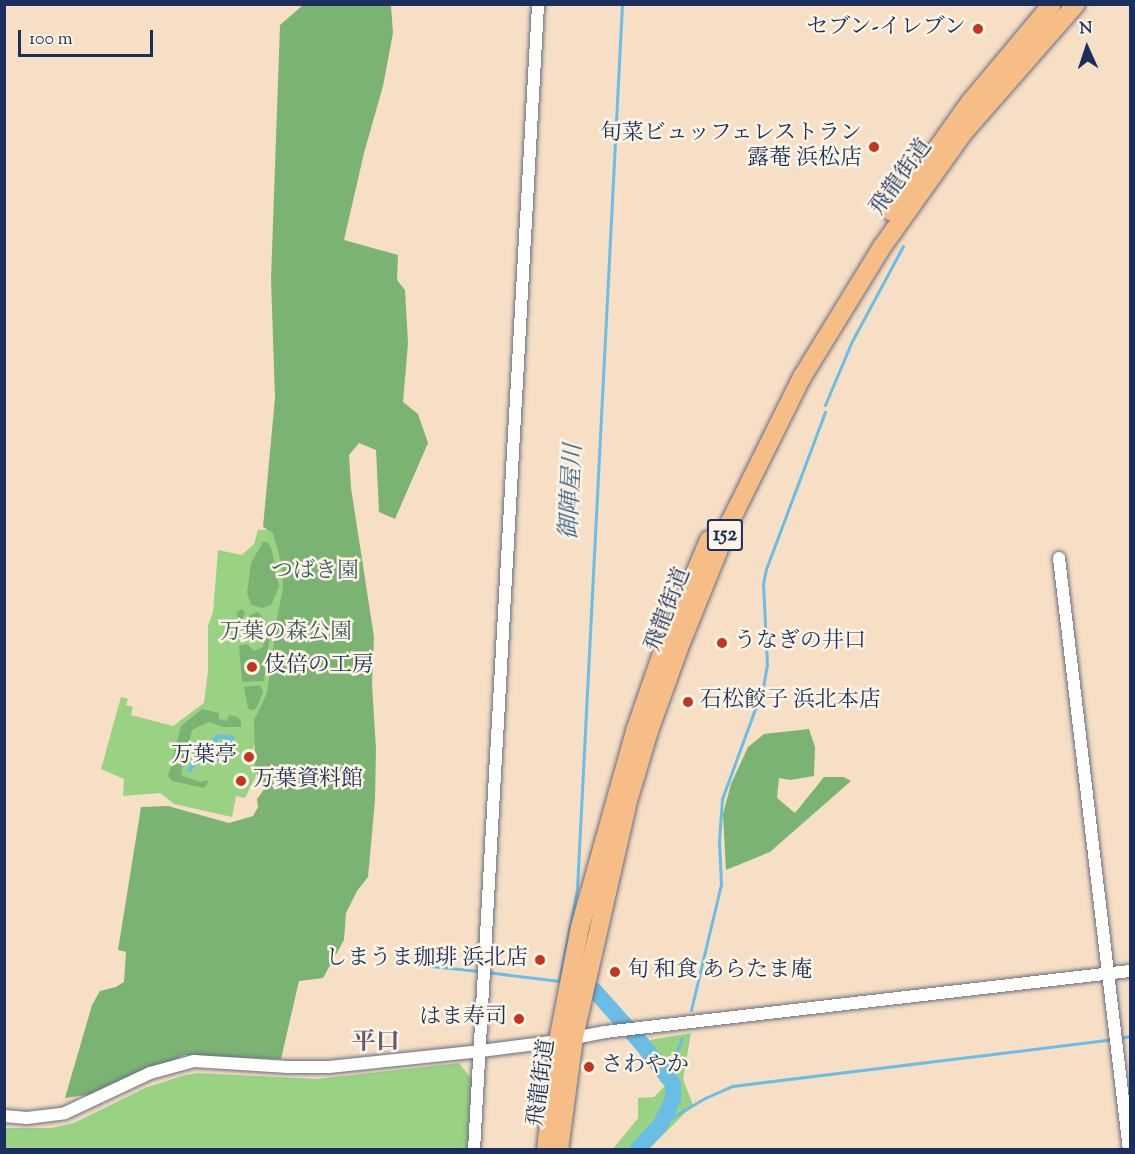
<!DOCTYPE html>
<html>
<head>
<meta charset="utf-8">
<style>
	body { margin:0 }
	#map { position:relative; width:1135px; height:1154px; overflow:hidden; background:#f6dfc4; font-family:"Sorts Mill Goudy","Noto Serif JP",serif }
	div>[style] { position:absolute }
	.green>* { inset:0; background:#9ad284 }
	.forest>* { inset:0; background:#7bb472 }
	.water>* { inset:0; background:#6abee6 }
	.stream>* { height:3px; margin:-1.5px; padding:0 1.5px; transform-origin:1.5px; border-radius:1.5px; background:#6abee6 }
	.river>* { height:16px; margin:-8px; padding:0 8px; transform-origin:8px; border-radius:8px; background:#6abee6 }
	.roads { filter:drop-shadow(0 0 2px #686d82) drop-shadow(0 0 2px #686d82) }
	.minor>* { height:12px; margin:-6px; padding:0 6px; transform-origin:6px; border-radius:6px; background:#fff }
	.highway>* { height:18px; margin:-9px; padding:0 9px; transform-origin:9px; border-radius:9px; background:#f6be86 }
	.dots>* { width:16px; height:16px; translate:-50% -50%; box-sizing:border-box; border:3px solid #fcf5e5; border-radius:50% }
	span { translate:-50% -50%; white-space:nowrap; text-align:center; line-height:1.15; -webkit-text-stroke:5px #fcf5e5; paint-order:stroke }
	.shield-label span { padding:2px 4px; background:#fcf5e5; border:2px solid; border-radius:4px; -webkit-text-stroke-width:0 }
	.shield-label { font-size:21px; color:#1b2f5e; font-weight:700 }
	.poi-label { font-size:22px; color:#1b2f5e }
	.right { translate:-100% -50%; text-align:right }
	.left { translate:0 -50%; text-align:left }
	.street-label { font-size:22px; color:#1b2f5e }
	.park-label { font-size:22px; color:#3b5868 }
	.water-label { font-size:24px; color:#335a87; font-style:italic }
	.neighbourhood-label { font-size:24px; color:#645872; font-weight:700 }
	.frame { position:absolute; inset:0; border:6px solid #1b2f5e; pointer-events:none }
	.north { position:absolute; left:1057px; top:18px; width:60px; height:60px; -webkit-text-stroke:4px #fcf5e5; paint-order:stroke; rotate:357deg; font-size:16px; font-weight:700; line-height:24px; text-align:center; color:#1b2f5e }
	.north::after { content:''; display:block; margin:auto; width:21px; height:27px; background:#1b2f5e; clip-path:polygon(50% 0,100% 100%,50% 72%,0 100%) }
	.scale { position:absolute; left:18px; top:30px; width:135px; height:27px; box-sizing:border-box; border:3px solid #1b2f5e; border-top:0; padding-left:8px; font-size:18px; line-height:21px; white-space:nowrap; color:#1b2f5e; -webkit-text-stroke:4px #fcf5e5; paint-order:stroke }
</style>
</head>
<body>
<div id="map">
	<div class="green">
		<div style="clip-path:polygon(340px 527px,253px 748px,256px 776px,245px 798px,236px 796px,232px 817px,174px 804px,160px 793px,123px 796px,124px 779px,101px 769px,121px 697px,128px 699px,126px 705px,133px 707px,131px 715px,173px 726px,204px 703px,208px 671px,208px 626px,213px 612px,218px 550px,242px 555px,254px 544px,258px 530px)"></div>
		<div style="clip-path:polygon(691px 1033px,683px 1079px,693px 1105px,649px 1149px,613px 1149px,638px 1118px,638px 1098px,654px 1097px,667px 1084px,650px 1040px)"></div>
		<div style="clip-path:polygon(459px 1063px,473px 1081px,468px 1149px,5px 1150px,4px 1128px,51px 1128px,74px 1123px,145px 1088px,185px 1075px,199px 1073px,316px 1079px)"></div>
	</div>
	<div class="forest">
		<div style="clip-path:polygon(303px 5px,391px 5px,393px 33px,383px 86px,364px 153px,344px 240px,398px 255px,397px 280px,405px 290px,408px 343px,403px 402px,418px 414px,428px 443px,395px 519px,379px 512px,376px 450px,359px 443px,349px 455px,351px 488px,374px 637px,372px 684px,376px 749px,375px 800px,368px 877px,357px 891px,346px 913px,344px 940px,323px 978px,299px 981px,281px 1059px,184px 1055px,101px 1093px,65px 1098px,92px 1005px,100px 991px,116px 987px,124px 982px,126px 952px,118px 950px,141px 807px,168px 806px,229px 823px,253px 816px,258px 807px,257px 799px,263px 791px,263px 783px,255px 771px,254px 720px,267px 693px,274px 644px,272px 627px,277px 618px,283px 588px,282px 566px,273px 533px,263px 527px,275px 398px,271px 279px,280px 25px)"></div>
		<div style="clip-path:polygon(263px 542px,268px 542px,272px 551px,279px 587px,271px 605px,262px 608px,251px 605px,247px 593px,251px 563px)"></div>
		<div style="clip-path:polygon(242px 609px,245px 613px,235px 637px,234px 627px,237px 622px,237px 612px)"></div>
		<div style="clip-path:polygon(258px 612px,265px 620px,270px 636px,264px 681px,242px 682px,239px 646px,247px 644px,254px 651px,263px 647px,264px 631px,259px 628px,248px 630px,244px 626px,250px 615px)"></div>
		<div style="clip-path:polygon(260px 685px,263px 692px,257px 707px,253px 710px,248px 709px,244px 687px)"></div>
		<div style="clip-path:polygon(202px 709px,219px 713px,219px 719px,227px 721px,229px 715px,238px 717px,241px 721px,241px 727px,223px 727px,209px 722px,192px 730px,181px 775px,200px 782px,207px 780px,208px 783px,204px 788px,172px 781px,168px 776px,181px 726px)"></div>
		<div style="clip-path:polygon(809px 729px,815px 747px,814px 776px,790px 780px,779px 778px,777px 798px,795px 813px,824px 777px,844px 777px,851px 781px,770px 852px,726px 870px,723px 814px,731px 784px,748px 747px,764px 734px)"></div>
	</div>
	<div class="water">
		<div style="clip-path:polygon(216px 734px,235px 736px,232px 743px,224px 738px,217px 740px,225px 753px,217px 762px,208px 764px,200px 760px,191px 772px,187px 772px,193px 757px,204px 754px,211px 756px,216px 753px,212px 741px)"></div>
	</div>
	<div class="stream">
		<div style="left:825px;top:405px;width:67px;rotate:-67.2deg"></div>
		<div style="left:851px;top:343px;width:110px;rotate:-61.8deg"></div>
		<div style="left:431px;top:966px;width:48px;rotate:5.9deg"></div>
		<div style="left:486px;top:972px;width:74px;rotate:7deg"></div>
		<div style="left:559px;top:981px;width:94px;rotate:-78.9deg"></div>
		<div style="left:577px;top:889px;width:886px;rotate:-87.09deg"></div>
		<div style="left:691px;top:1010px;width:130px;rotate:-76.6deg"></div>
		<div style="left:721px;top:884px;width:43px;rotate:-92.7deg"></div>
		<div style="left:719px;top:841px;width:42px;rotate:-85.9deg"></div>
		<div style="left:722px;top:799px;width:119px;rotate:-69.9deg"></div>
		<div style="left:763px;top:687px;width:22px;rotate:-80deg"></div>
		<div style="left:767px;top:665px;width:81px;rotate:-92.8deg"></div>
		<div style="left:763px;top:584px;width:15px;rotate:-79deg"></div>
		<div style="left:766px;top:569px;width:168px;rotate:-69.4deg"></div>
		<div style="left:1120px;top:1038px;width:10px;rotate:-11deg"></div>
		<div style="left:667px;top:1075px;width:40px;rotate:-68deg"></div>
		<div style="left:661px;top:1124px;width:51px;rotate:-30.6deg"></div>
		<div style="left:705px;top:1098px;width:30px;rotate:-24deg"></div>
		<div style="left:732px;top:1086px;width:385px;rotate:-7deg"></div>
	</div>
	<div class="river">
		<div style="left:594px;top:990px;width:72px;rotate:48.4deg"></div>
		<div style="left:642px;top:1044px;width:51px;rotate:52.2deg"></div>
		<div style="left:673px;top:1084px;width:15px;rotate:90deg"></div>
		<div style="left:673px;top:1099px;width:28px;rotate:116deg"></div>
		<div style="left:661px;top:1124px;width:35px;rotate:133deg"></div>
	</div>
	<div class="roads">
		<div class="minor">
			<div style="left:1059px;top:558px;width:596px;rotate:83.26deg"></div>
			<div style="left:4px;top:1116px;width:23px;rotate:5deg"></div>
			<div style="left:27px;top:1118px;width:38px;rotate:-7deg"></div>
			<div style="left:65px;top:1113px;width:94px;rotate:-25.2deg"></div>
			<div style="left:150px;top:1073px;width:46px;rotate:-15.3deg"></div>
			<div style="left:194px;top:1061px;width:94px;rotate:3.7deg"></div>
			<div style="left:288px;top:1067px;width:41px"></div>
			<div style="left:329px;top:1067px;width:153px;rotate:-6deg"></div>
			<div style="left:481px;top:1051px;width:78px;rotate:-7.4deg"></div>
			<div style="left:558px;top:1041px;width:48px;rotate:-10.8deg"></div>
			<div style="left:605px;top:1032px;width:529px;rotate:-6.63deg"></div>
			<div style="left:474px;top:1150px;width:1148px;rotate:-86.8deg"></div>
		</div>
		<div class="highway">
			<div style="left:892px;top:212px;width:136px;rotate:-54.6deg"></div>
			<div style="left:971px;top:101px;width:126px;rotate:-50.1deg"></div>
			<div style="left:546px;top:1150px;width:110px;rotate:-83.7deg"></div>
			<div style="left:558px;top:1041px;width:116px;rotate:-79.1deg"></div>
			<div style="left:580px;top:927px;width:204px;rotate:-74.3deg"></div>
			<div style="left:635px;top:731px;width:91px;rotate:-70.8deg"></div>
			<div style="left:665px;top:645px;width:114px;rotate:-67.3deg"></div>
			<div style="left:559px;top:1150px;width:114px;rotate:-82.4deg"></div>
			<div style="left:574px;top:1037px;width:242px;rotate:-77.1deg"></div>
			<div style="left:628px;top:801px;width:73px;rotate:-73.3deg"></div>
			<div style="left:649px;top:731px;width:88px;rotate:-70.1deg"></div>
			<div style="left:679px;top:648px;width:136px;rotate:-68deg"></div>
			<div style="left:730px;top:522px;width:162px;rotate:-63.6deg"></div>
			<div style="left:802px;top:377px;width:153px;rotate:-58.4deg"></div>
			<div style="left:882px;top:247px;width:141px;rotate:-54.5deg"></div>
			<div style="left:964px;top:132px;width:170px;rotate:-48.8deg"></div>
		</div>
	</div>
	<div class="dots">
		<div style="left:978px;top:29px;background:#c8321e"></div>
		<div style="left:874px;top:147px;background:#c8321e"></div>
		<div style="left:722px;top:643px;background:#c8321e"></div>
		<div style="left:252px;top:667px;background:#c8321e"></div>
		<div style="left:688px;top:702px;background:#c8321e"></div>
		<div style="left:249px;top:757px;background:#c8321e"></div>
		<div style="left:241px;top:781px;background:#c8321e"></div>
		<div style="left:540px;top:960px;background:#c8321e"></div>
		<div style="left:615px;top:972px;background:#c8321e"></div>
		<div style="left:519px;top:1019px;background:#c8321e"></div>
		<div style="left:589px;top:1067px;background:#c8321e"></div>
	</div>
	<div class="shield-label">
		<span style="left:725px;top:535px">152</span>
	</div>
	<div class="poi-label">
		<span class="right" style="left:966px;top:29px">セブン-イレブン</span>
		<span class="right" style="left:862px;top:147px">旬菜ビュッフェレストラン<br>露菴 浜松店</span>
		<span class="left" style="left:734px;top:643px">うなぎの井口</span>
		<span class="left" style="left:264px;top:667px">伎倍の工房</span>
		<span class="left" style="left:700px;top:702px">石松餃子 浜北本店</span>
		<span class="right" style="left:237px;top:757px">万葉亭</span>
		<span class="left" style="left:253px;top:781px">万葉資料館</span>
		<span class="right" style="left:528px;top:960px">しまうま珈琲 浜北店</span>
		<span class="left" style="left:627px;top:972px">旬 和食 あらたま庵</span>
		<span class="right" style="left:507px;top:1019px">はま寿司</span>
		<span class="left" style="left:601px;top:1067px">さわやか</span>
	</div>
	<div class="street-label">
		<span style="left:902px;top:178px;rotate:-54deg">飛龍街道</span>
		<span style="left:669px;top:610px;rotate:-69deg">飛龍街道</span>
		<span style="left:543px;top:1083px;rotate:-82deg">飛龍街道</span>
	</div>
	<div class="park-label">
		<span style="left:315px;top:573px">つばき園</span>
		<span style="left:286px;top:634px">万葉の森公園</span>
	</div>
	<div class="water-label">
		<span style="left:573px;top:492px;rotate:-87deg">御陣屋川</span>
	</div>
	<div class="neighbourhood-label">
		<span style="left:376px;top:1044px">平口</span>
	</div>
	<div class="frame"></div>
	<div class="north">N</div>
	<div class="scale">100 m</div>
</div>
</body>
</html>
